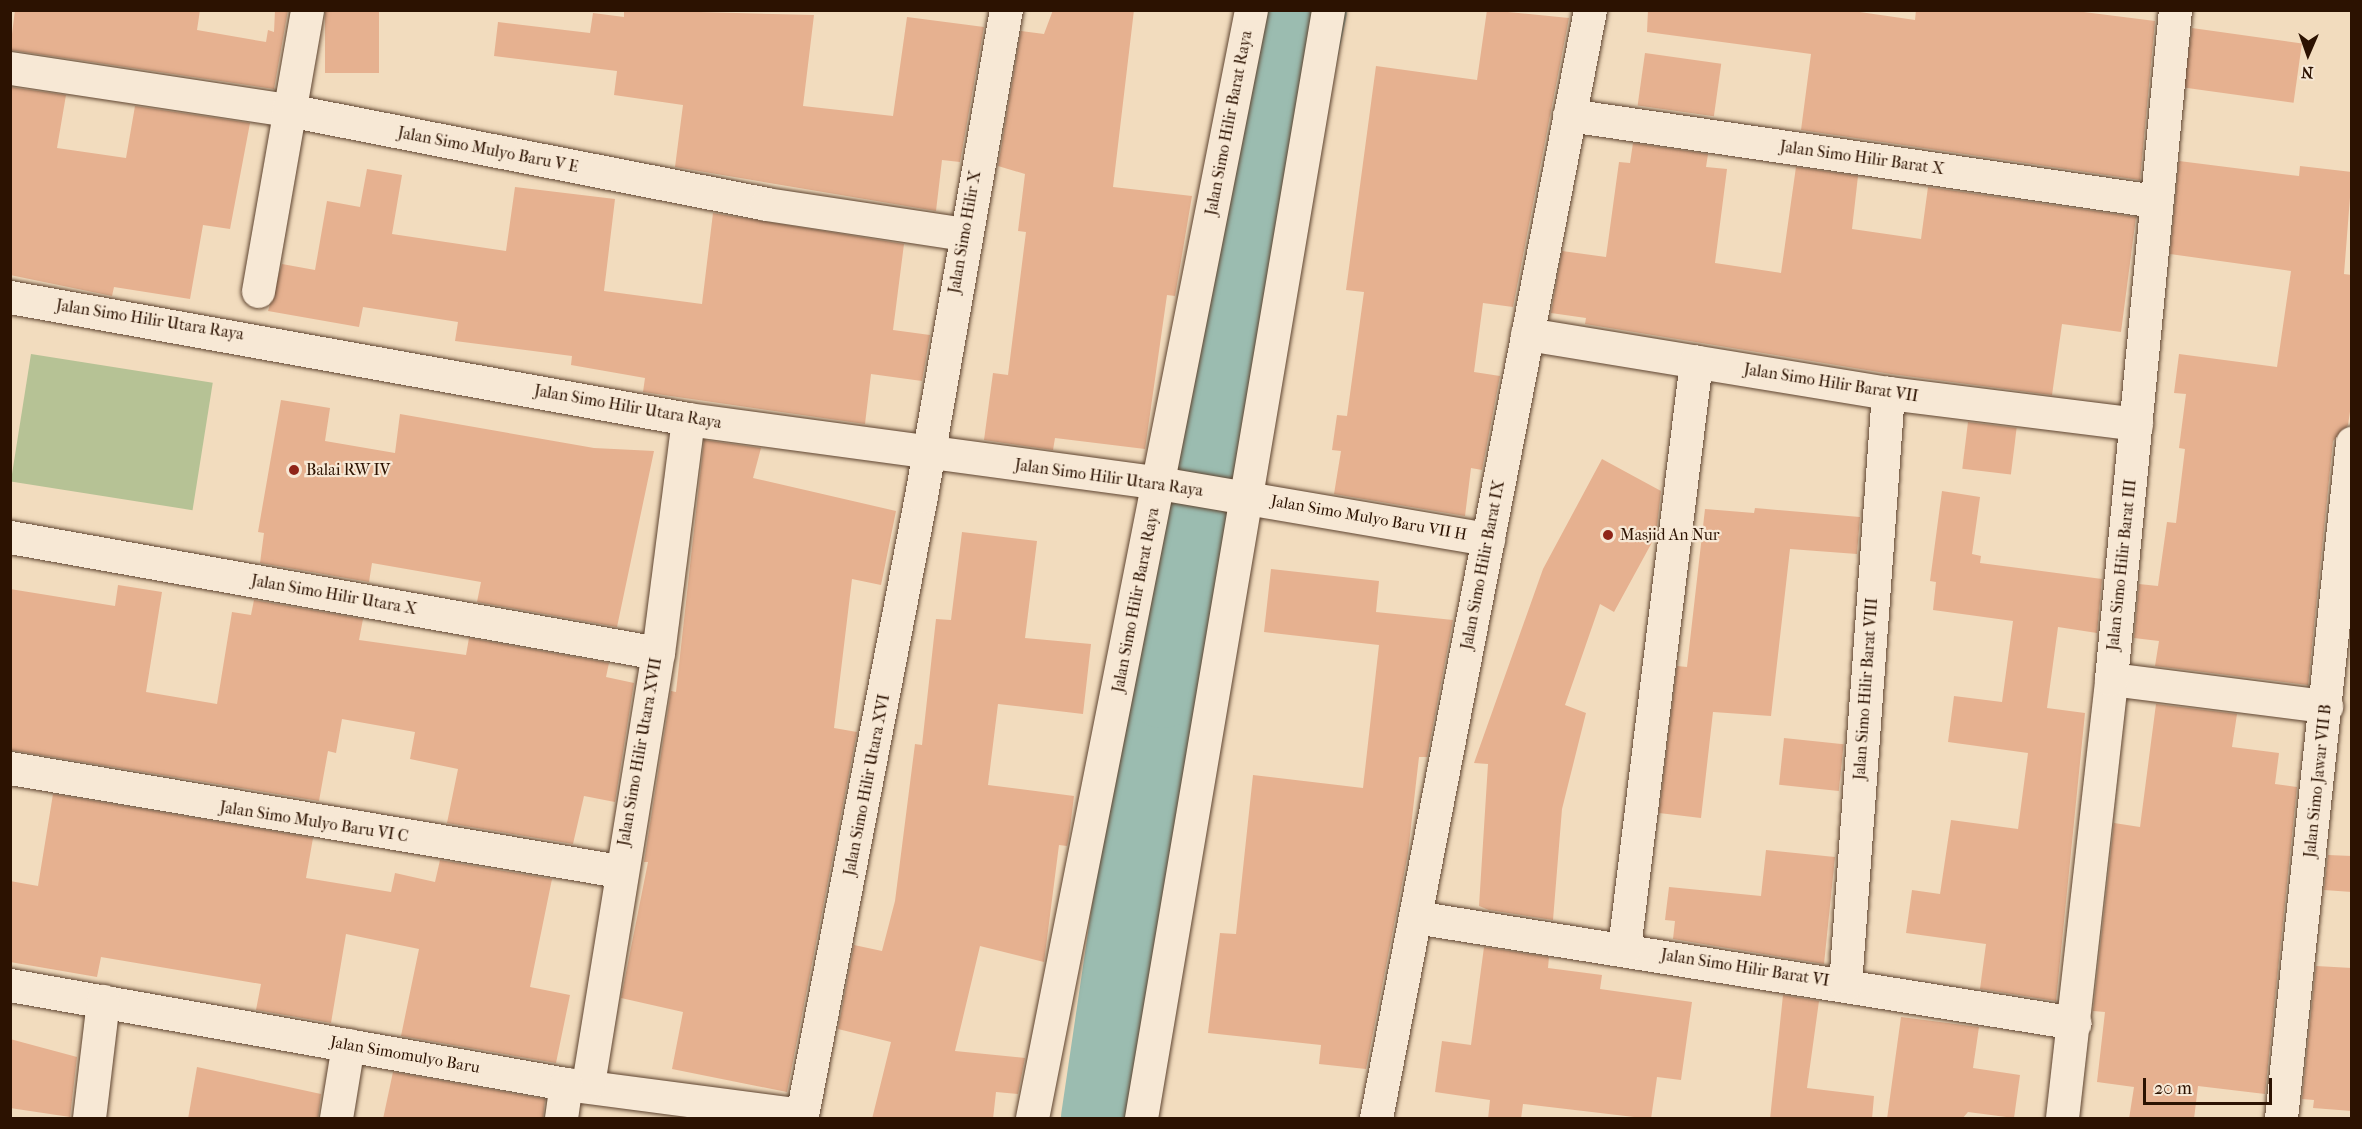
<!DOCTYPE html>
<html>
<head>
<meta charset="utf-8">
<style>
	body { margin:0 }
	#map { position:relative; width:2362px; height:1129px; overflow:hidden; background:#f2dcbe; font-family:"IM FELL French Canon",serif }
	div>[style] { position:absolute }
	.green>* { inset:0; background:#b6c295; transform-origin:0 0 }
	.river>* { height:78px; margin:-39px; padding:0 39px; transform-origin:39px; border-radius:39px; background:#9bbcb0 }
	.building>* { inset:0; background:#e6b190; transform-origin:0 0 }
	.roads { filter:drop-shadow(0 0 2px #5e4430) drop-shadow(0 0 2px #5e4430) }
	.minor>* { height:33px; margin:-16.5px; padding:0 16.5px; transform-origin:16.5px; border-radius:16.5px; background:#f7e8d5 }
	.dots>* { width:16px; height:16px; translate:-50% -50%; box-sizing:border-box; border:3px solid #f7e8d5; border-radius:50% }
	span { translate:-50% -50%; white-space:nowrap; text-align:center; line-height:1.15; -webkit-text-stroke:4.5px #f7e8d5; paint-order:stroke }
	.street-label { font-size:16px; color:#2c1201 }
	.poi-label { font-size:16px; color:#2c1201 }
	.left { translate:0 -50%; text-align:left }
	.frame { position:absolute; inset:0; border:12px solid #2c1201; pointer-events:none }
	.north { position:absolute; left:2278px; top:24px; width:60px; height:60px; -webkit-text-stroke:4px #f7e8d5; paint-order:stroke; rotate:182deg; font-size:16px; font-weight:700; line-height:24px; text-align:center; color:#2c1201 }
	.north::after { content:''; display:block; margin:auto; width:21px; height:27px; background:#2c1201; clip-path:polygon(50% 0,100% 100%,50% 72%,0 100%) }
	.scale { position:absolute; left:2143px; top:1078px; width:129px; height:27px; box-sizing:border-box; border:3px solid #2c1201; border-top:0; padding-left:8px; font-size:18px; line-height:21px; white-space:nowrap; color:#2c1201; -webkit-text-stroke:4px #f7e8d5; paint-order:stroke }
</style>
</head>
<body>
<div id="map">
	<div class="green">
		<div style="left:31px;top:354px;width:184px;height:129px;rotate:9deg"></div>
	</div>
	<div class="river">
		<div style="left:1100px;top:1118px;width:434px;rotate:-81.6deg"></div>
		<div style="left:1163px;top:689px;width:694px;rotate:-77.95deg"></div>
	</div>
	<div class="building">
		<div style="clip-path:polygon(15px 10px,200px 10px,197px 30px,266px 42px,268px 30px,274px 32px,275px 10px,288px 10px,274px 89px,10px 50px)"></div>
		<div style="left:325px;top:10px;width:54px;height:63px"></div>
		<div style="clip-path:polygon(624px 10px,814px 15px,803px 106px,893px 116px,907px 17px,984px 27px,960px 162px,942px 160px,936px 211px,675px 167px,683px 105px,614px 95px,617px 71px,494px 56px,498px 22px,590px 33px,593px 13px,624px 17px)"></div>
		<div style="clip-path:polygon(1053px 10px,1134px 10px,1113px 187px,1192px 196px,1175px 296px,1167px 295px,1145px 449px,1055px 438px,1053px 450px,984px 440px,993px 373px,1008px 375px,1026px 232px,1018px 231px,1025px 174px,998px 166px,1021px 31px,1044px 34px)"></div>
		<div style="clip-path:polygon(1487px 10px,1569px 18px,1513px 307px,1483px 303px,1474px 372px,1500px 376px,1482px 470px,1471px 468px,1465px 516px,1334px 494px,1341px 451px,1332px 450px,1337px 415px,1347px 416px,1364px 292px,1346px 290px,1376px 66px,1477px 80px)"></div>
		<div style="clip-path:polygon(1648px 10px,1846px 10px,1915px 20px,1916px 10px,2068px 10px,2155px 21px,2140px 180px,1801px 130px,1811px 54px,1647px 32px)"></div>
		<div style="left:2192px;top:28px;width:111px;height:60px;rotate:8deg"></div>
		<div style="left:1645px;top:53px;width:77px;height:53px;rotate:8deg"></div>
		<div style="clip-path:polygon(10px 87px,66px 95px,57px 148px,126px 158px,135px 106px,250px 123px,230px 229px,203px 225px,190px 299px,114px 287px,112px 296px,10px 275px)"></div>
		<div style="clip-path:polygon(1633px 143px,1708px 154px,1706px 167px,1727px 169px,1715px 263px,1781px 273px,1796px 167px,1858px 176px,1852px 229px,1921px 239px,1928px 187px,2136px 217px,2121px 332px,2062px 324px,2052px 395px,1891px 374px,1585px 324px,1586px 318px,1551px 313px,1562px 251px,1606px 257px,1619px 162px,1630px 163px)"></div>
		<div style="clip-path:polygon(2179px 161px,2299px 176px,2300px 166px,2352px 172px,2344px 274px,2352px 275px,2352px 398px,2348px 425px,2333px 441px,2308px 685px,2155px 666px,2159px 641px,2134px 638px,2139px 584px,2158px 586px,2167px 522px,2176px 523px,2185px 449px,2179px 448px,2186px 394px,2174px 393px,2179px 354px,2277px 367px,2291px 271px,2170px 254px)"></div>
		<div style="clip-path:polygon(367px 169px,402px 175px,392px 234px,506px 251px,515px 187px,615px 199px,604px 291px,702px 304px,713px 213px,904px 244px,893px 330px,930px 335px,922px 381px,871px 374px,865px 424px,643px 392px,645px 378px,571px 365px,572px 356px,455px 341px,458px 322px,363px 307px,359px 327px,268px 311px,282px 264px,315px 270px,327px 201px,360px 207px)"></div>
		<div style="clip-path:polygon(281px 400px,330px 408px,325px 441px,395px 453px,400px 414px,594px 448px,654px 451px,617px 627px,477px 602px,481px 582px,372px 563px,369px 582px,260px 563px,264px 533px,258px 532px)"></div>
		<div style="left:1968px;top:422px;width:49px;height:47px;rotate:7deg"></div>
		<div style="clip-path:polygon(704px 440px,761px 448px,753px 478px,896px 511px,881px 585px,852px 579px,834px 728px,857px 732px,787px 1092px,672px 1069px,683px 1012px,621px 998px,648px 862px,644px 862px,671px 691px,676px 692px)"></div>
		<div style="clip-path:polygon(1602px 459px,1661px 491px,1656px 535px,1614px 612px,1600px 604px,1565px 705px,1586px 713px,1562px 809px,1553px 920px,1489px 910px,1479px 906px,1488px 764px,1474px 763px,1543px 569px)"></div>
		<div style="clip-path:polygon(1942px 491px,1980px 497px,1972px 554px,1981px 556px,1980px 563px,2102px 579px,2097px 633px,2058px 627px,2047px 708px,2085px 713px,2056px 1001px,1980px 989px,1986px 944px,1906px 933px,1912px 890px,1940px 894px,1951px 820px,2018px 829px,2028px 753px,1948px 742px,1954px 696px,2002px 702px,2013px 621px,1933px 610px,1936px 582px,1930px 581px)"></div>
		<div style="clip-path:polygon(1755px 508px,1860px 517px,1857px 554px,1790px 549px,1771px 716px,1713px 712px,1701px 818px,1659px 813px,1677px 666px,1687px 667px,1705px 509px,1754px 513px)"></div>
		<div style="clip-path:polygon(962px 532px,1037px 541px,1025px 638px,1091px 644px,1083px 714px,998px 704px,988px 785px,1074px 796px,1069px 836px,1067px 846px,1059px 845px,1044px 962px,980px 946px,955px 1051px,1025px 1058px,1018px 1094px,996px 1092px,993px 1119px,872px 1119px,891px 1042px,838px 1029px,854px 945px,882px 951px,895px 901px,915px 744px,922px 745px,936px 619px,951px 620px)"></div>
		<div style="clip-path:polygon(1271px 569px,1379px 581px,1376px 612px,1453px 620px,1427px 757px,1419px 757px,1408px 853px,1366px 1069px,1319px 1064px,1321px 1045px,1208px 1033px,1220px 933px,1236px 934px,1253px 775px,1363px 788px,1379px 645px,1264px 632px)"></div>
		<div style="clip-path:polygon(118px 585px,162px 592px,146px 692px,217px 704px,232px 612px,251px 615px,254px 600px,363px 619px,359px 640px,466px 655px,469px 638px,609px 663px,606px 677px,634px 683px,615px 802px,584px 796px,573px 844px,447px 823px,458px 769px,410px 759px,415px 732px,342px 719px,336px 753px,328px 751px,319px 801px,10px 750px,10px 589px,115px 606px)"></div>
		<div style="clip-path:polygon(2156px 704px,2237px 714px,2232px 747px,2279px 753px,2275px 784px,2297px 787px,2265px 1094px,2198px 1086px,2194px 1119px,2129px 1119px,2134px 1087px,2097px 1082px,2105px 1012px,2093px 1011px,2114px 823px,2140px 827px)"></div>
		<div style="left:1784px;top:738px;width:60px;height:47px;rotate:6deg"></div>
		<div style="clip-path:polygon(53px 794px,313px 838px,306px 878px,391px 892px,395px 873px,435px 882px,440px 860px,552px 879px,530px 987px,570px 995px,556px 1063px,401px 1036px,419px 949px,346px 934px,331px 1023px,256px 1010px,261px 984px,101px 957px,97px 977px,10px 962px,10px 881px,38px 886px)"></div>
		<div style="clip-path:polygon(1766px 850px,1835px 857px,1824px 964px,1673px 939px,1675px 921px,1665px 920px,1669px 887px,1761px 896px)"></div>
		<div style="clip-path:polygon(2328px 855px,2352px 856px,2352px 892px,2324px 890px)"></div>
		<div style="clip-path:polygon(1484px 947px,1549px 957px,1548px 968px,1602px 975px,1600px 989px,1692px 1002px,1681px 1080px,1657px 1077px,1651px 1119px,1523px 1104px,1521px 1119px,1488px 1119px,1490px 1100px,1435px 1092px,1442px 1041px,1471px 1045px)"></div>
		<div style="clip-path:polygon(2316px 966px,2352px 968px,2352px 1111px,2313px 1108px,2314px 1100px,2302px 1099px)"></div>
		<div style="clip-path:polygon(1783px 995px,1819px 1001px,1807px 1088px,1874px 1096px,1872px 1119px,1770px 1119px)"></div>
		<div style="clip-path:polygon(1901px 1017px,1979px 1027px,1973px 1068px,2020px 1075px,2014px 1118px,1968px 1112px,1962px 1119px,1887px 1119px)"></div>
		<div style="clip-path:polygon(10px 1039px,77px 1057px,70px 1117px,10px 1108px)"></div>
		<div style="clip-path:polygon(197px 1067px,321px 1094px,318px 1119px,188px 1119px)"></div>
		<div style="clip-path:polygon(393px 1072px,545px 1099px,543px 1119px,383px 1119px)"></div>
	</div>
	<div class="roads">
		<div class="minor">
			<div style="left:10px;top:68px;width:281px;rotate:8.6deg"></div>
			<div style="left:288px;top:110px;width:487px;rotate:11.1deg"></div>
			<div style="left:766px;top:204px;width:200px;rotate:8.6deg"></div>
			<div style="left:1569px;top:115px;width:592px;rotate:8.35deg"></div>
			<div style="left:258px;top:291px;width:285px;rotate:-80.1deg"></div>
			<div style="left:10px;top:297px;width:689px;rotate:10.2deg"></div>
			<div style="left:688px;top:419px;width:475px;rotate:7.7deg"></div>
			<div style="left:1159px;top:483px;width:334px;rotate:9.7deg"></div>
			<div style="left:1527px;top:334px;width:366px;rotate:9.3deg"></div>
			<div style="left:1888px;top:393px;width:250px;rotate:7.1deg"></div>
			<div style="left:10px;top:537px;width:658px;rotate:10.15deg"></div>
			<div style="left:2111px;top:679px;width:217px;rotate:7.2deg"></div>
			<div style="left:10px;top:768px;width:618px;rotate:9.6deg"></div>
			<div style="left:1415px;top:917px;width:668px;rotate:9.12deg"></div>
			<div style="left:1624px;top:948px;width:591px;rotate:-83.01deg"></div>
			<div style="left:10px;top:985px;width:565px;rotate:10.1deg"></div>
			<div style="left:566px;top:1084px;width:238px;rotate:7.5deg"></div>
			<div style="left:802px;top:1115px;width:630px;rotate:-79.12deg"></div>
			<div style="left:921px;top:496px;width:493px;rotate:-80.1deg"></div>
			<div style="left:1845px;top:985px;width:594px;rotate:-85.85deg"></div>
			<div style="left:588px;top:1084px;width:437px;rotate:-80.8deg"></div>
			<div style="left:658px;top:653px;width:236px;rotate:-82.7deg"></div>
			<div style="left:89px;top:1118px;width:118px;rotate:-83.2deg"></div>
			<div style="left:336px;top:1118px;width:74px;rotate:-80.7deg"></div>
			<div style="left:561px;top:1118px;width:34px;rotate:-82deg"></div>
			<div style="left:1032px;top:1118px;width:1129px;rotate:-78.82deg"></div>
			<div style="left:1141px;top:1118px;width:1124px;rotate:-80.42deg"></div>
			<div style="left:1376px;top:1118px;width:1128px;rotate:-79.07deg"></div>
			<div style="left:2062px;top:1118px;width:442px;rotate:-83.6deg"></div>
			<div style="left:2111px;top:679px;width:672px;rotate:-84.54deg"></div>
			<div style="left:2281px;top:1118px;width:679px;rotate:-84deg"></div>
		</div>
	</div>
	<div class="dots">
		<div style="left:294px;top:470px;background:#8f2418"></div>
		<div style="left:1608px;top:535px;background:#8f2418"></div>
	</div>
	<div class="street-label">
		<span style="left:1229px;top:123px;rotate:-79deg">Jalan Simo Hilir Barat Raya</span>
		<span style="left:488px;top:150px;rotate:11deg">Jalan Simo Mulyo Baru V E</span>
		<span style="left:1862px;top:158px;rotate:8deg">Jalan Simo Hilir Barat X</span>
		<span style="left:965px;top:232px;rotate:-80deg">Jalan Simo Hilir X</span>
		<span style="left:150px;top:320px;rotate:9deg">Jalan Simo Hilir Utara Raya</span>
		<span style="left:1831px;top:383px;rotate:9deg">Jalan Simo Hilir Barat VII</span>
		<span style="left:628px;top:407px;rotate:10deg">Jalan Simo Hilir Utara Raya</span>
		<span style="left:1109px;top:478px;rotate:8deg">Jalan Simo Hilir Utara Raya</span>
		<span style="left:1369px;top:518px;rotate:10deg">Jalan Simo Mulyo Baru VII H</span>
		<span style="left:1483px;top:565px;rotate:-79deg">Jalan Simo Hilir Barat IX</span>
		<span style="left:2122px;top:565px;rotate:-84deg">Jalan Simo Hilir Barat III</span>
		<span style="left:334px;top:595px;rotate:10deg">Jalan Simo Hilir Utara X</span>
		<span style="left:1136px;top:600px;rotate:-79deg">Jalan Simo Hilir Barat Raya</span>
		<span style="left:1866px;top:689px;rotate:-86deg">Jalan Simo Hilir Barat VIII</span>
		<span style="left:640px;top:752px;rotate:-80deg">Jalan Simo Hilir Utara XVII</span>
		<span style="left:2318px;top:781px;rotate:-84deg">Jalan Simo Jawar VII B</span>
		<span style="left:867px;top:785px;rotate:-79deg">Jalan Simo Hilir Utara XVI</span>
		<span style="left:314px;top:822px;rotate:9deg">Jalan Simo Mulyo Baru VI C</span>
		<span style="left:1745px;top:968px;rotate:9deg">Jalan Simo Hilir Barat VI</span>
		<span style="left:405px;top:1055px;rotate:10deg">Jalan Simomulyo Baru</span>
	</div>
	<div class="poi-label">
		<span class="left" style="left:306px;top:470px">Balai RW IV</span>
		<span class="left" style="left:1620px;top:535px">Masjid An Nur</span>
	</div>
	<div class="frame"></div>
	<div class="north">N</div>
	<div class="scale">20 m</div>
</div>
</body>
</html>
